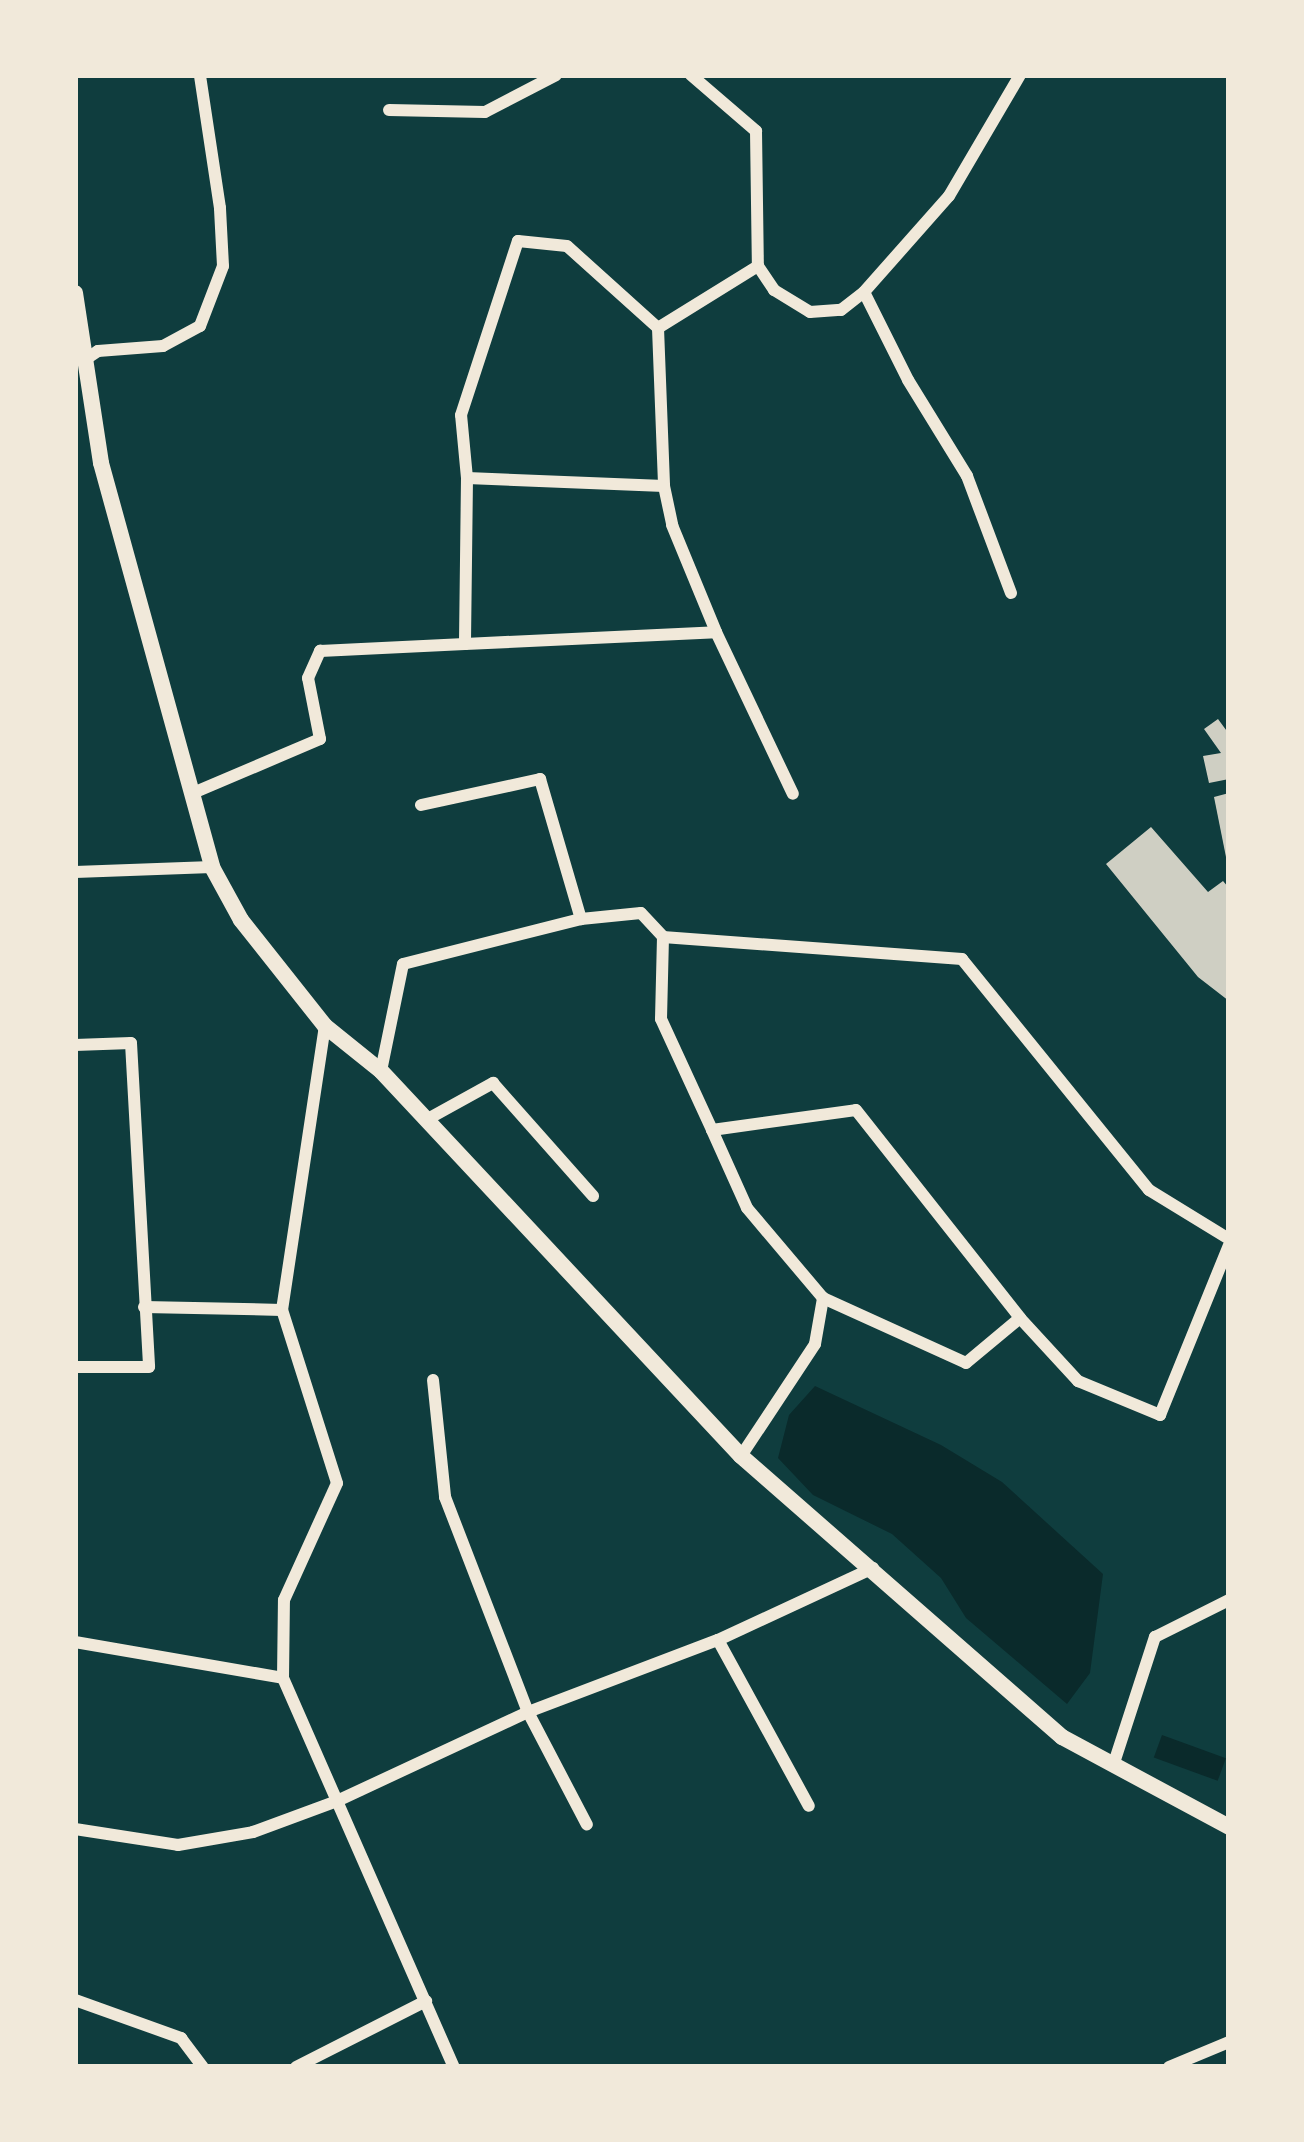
<!DOCTYPE html>
<html>
<head>
<meta charset="utf-8">
<style>
	body { margin:0 }
	#map { position:relative; width:1304px; height:2142px; overflow:hidden; background:#0f3d3e; font-family:"Source Serif 4",serif }
	div>[style] { position:absolute }
	.water>* { inset:0; background:#0a2a2b; transform-origin:0 0 }
	.building>* { inset:0; background:#cfcfc3 }
	.minor>* { height:12px; margin:-6px; padding:0 6px; transform-origin:6px; border-radius:6px; background:#f1e9da }
	.tertiary>* { height:16px; margin:-8px; padding:0 8px; transform-origin:8px; border-radius:8px; background:#f1e9da }
	span { translate:-50% -50%; white-space:nowrap; text-align:center; line-height:1.15; -webkit-text-stroke:10px #f1e9da; paint-order:stroke }
	.frame { position:absolute; inset:0; border:78px solid #f1e9da; pointer-events:none }
</style>
</head>
<body>
<div id="map">
	<div class="water">
		<div style="clip-path:polygon(815px 1386px,941px 1445px,1002px 1482px,1103px 1574px,1090px 1673px,1067px 1704px,966px 1618px,941px 1578px,892px 1534px,813px 1495px,778px 1458px,789px 1415px)"></div>
		<div style="left:1162px;top:1735px;width:68px;height:24px;rotate:20deg"></div>
	</div>
	<div class="building">
		<div style="clip-path:polygon(1218px 719px,1229px 734px,1229px 779px,1209px 783px,1203px 756px,1221px 753px,1204px 729px)"></div>
		<div style="clip-path:polygon(1229px 793px,1229px 862px,1227px 862px,1214px 797px)"></div>
		<div style="clip-path:polygon(1151px 827px,1208px 892px,1223px 881px,1229px 888px,1229px 1001px,1198px 977px,1106px 864px)"></div>
	</div>
	<div class="minor">
		<div style="left:691px;top:75px;width:86px;rotate:40.7deg"></div>
		<div style="left:756px;top:131px;width:135px;rotate:89.2deg"></div>
		<div style="left:758px;top:266px;width:118px;rotate:148.2deg"></div>
		<div style="left:658px;top:328px;width:158px;rotate:87.8deg"></div>
		<div style="left:664px;top:486px;width:40px;rotate:78deg"></div>
		<div style="left:672px;top:525px;width:116px;rotate:67.6deg"></div>
		<div style="left:716px;top:632px;width:179px;rotate:64.6deg"></div>
		<div style="left:389px;top:110px;width:96px;rotate:1.2deg"></div>
		<div style="left:485px;top:112px;width:80px;rotate:-27.5deg"></div>
		<div style="left:758px;top:266px;width:29px;rotate:56deg"></div>
		<div style="left:774px;top:290px;width:42px;rotate:31.4deg"></div>
		<div style="left:810px;top:312px;width:31px;rotate:-4deg"></div>
		<div style="left:841px;top:310px;width:29px;rotate:-38deg"></div>
		<div style="left:864px;top:292px;width:128px;rotate:-48.5deg"></div>
		<div style="left:949px;top:196px;width:140px;rotate:-59.6deg"></div>
		<div style="left:864px;top:292px;width:98px;rotate:63.4deg"></div>
		<div style="left:908px;top:380px;width:113px;rotate:58.4deg"></div>
		<div style="left:967px;top:476px;width:125px;rotate:69.4deg"></div>
		<div style="left:83px;top:361px;width:18px;rotate:-34deg"></div>
		<div style="left:98px;top:351px;width:65px;rotate:-4.4deg"></div>
		<div style="left:163px;top:346px;width:42px;rotate:-28.4deg"></div>
		<div style="left:200px;top:326px;width:64px;rotate:-69deg"></div>
		<div style="left:223px;top:266px;width:58px;rotate:-93deg"></div>
		<div style="left:220px;top:208px;width:134px;rotate:-98.6deg"></div>
		<div style="left:467px;top:478px;width:63px;rotate:-95.4deg"></div>
		<div style="left:461px;top:415px;width:183px;rotate:-71.9deg"></div>
		<div style="left:518px;top:241px;width:49px;rotate:5.8deg"></div>
		<div style="left:567px;top:246px;width:122px;rotate:42deg"></div>
		<div style="left:664px;top:486px;width:197px;rotate:-177.7deg"></div>
		<div style="left:467px;top:478px;width:166px;rotate:90.7deg"></div>
		<div style="left:465px;top:644px;width:251px;rotate:-2.7deg"></div>
		<div style="left:193px;top:793px;width:138px;rotate:-23deg"></div>
		<div style="left:320px;top:739px;width:62px;rotate:-101.1deg"></div>
		<div style="left:308px;top:678px;width:30px;rotate:-66deg"></div>
		<div style="left:320px;top:651px;width:145px;rotate:-2.8deg"></div>
		<div style="left:421px;top:805px;width:122px;rotate:-12.3deg"></div>
		<div style="left:540px;top:779px;width:146px;rotate:73.7deg"></div>
		<div style="left:75px;top:872px;width:137px;rotate:-2.1deg"></div>
		<div style="left:75px;top:1045px;width:56px;rotate:-2deg"></div>
		<div style="left:131px;top:1043px;width:324px;rotate:86.8deg"></div>
		<div style="left:149px;top:1367px;width:74px;rotate:180deg"></div>
		<div style="left:381px;top:1071px;width:109px;rotate:-78.4deg"></div>
		<div style="left:403px;top:964px;width:184px;rotate:-14.2deg"></div>
		<div style="left:581px;top:919px;width:60px;rotate:-5.7deg"></div>
		<div style="left:641px;top:913px;width:33px;rotate:47deg"></div>
		<div style="left:426px;top:1120px;width:77px;rotate:-28.9deg"></div>
		<div style="left:493px;top:1083px;width:151px;rotate:48.5deg"></div>
		<div style="left:712px;top:1130px;width:85px;rotate:65.8deg"></div>
		<div style="left:747px;top:1208px;width:118px;rotate:49.8deg"></div>
		<div style="left:1229px;top:1239px;width:94px;rotate:-148.5deg"></div>
		<div style="left:1149px;top:1190px;width:297px;rotate:-129deg"></div>
		<div style="left:962px;top:959px;width:300px;rotate:-175.8deg"></div>
		<div style="left:663px;top:937px;width:82px;rotate:91.4deg"></div>
		<div style="left:661px;top:1019px;width:122px;rotate:65.3deg"></div>
		<div style="left:712px;top:1130px;width:145px;rotate:-7.9deg"></div>
		<div style="left:856px;top:1110px;width:265px;rotate:51.7deg"></div>
		<div style="left:1020px;top:1318px;width:86px;rotate:47.4deg"></div>
		<div style="left:1078px;top:1381px;width:89px;rotate:22.5deg"></div>
		<div style="left:1160px;top:1415px;width:183px;rotate:-67.9deg"></div>
		<div style="left:144px;top:1307px;width:138px;rotate:1.2deg"></div>
		<div style="left:433px;top:1380px;width:118px;rotate:84.1deg"></div>
		<div style="left:445px;top:1497px;width:230px;rotate:68.9deg"></div>
		<div style="left:528px;top:1712px;width:127px;rotate:62.4deg"></div>
		<div style="left:741px;top:1456px;width:134px;rotate:-56.5deg"></div>
		<div style="left:815px;top:1344px;width:47px;rotate:-80.1deg"></div>
		<div style="left:823px;top:1298px;width:157px;rotate:24.4deg"></div>
		<div style="left:966px;top:1363px;width:70px;rotate:-39.8deg"></div>
		<div style="left:718px;top:1640px;width:189px;rotate:61.3deg"></div>
		<div style="left:75px;top:1642px;width:211px;rotate:9.8deg"></div>
		<div style="left:283px;top:1678px;width:425px;rotate:66.3deg"></div>
		<div style="left:283px;top:1678px;width:78px;rotate:-89.3deg"></div>
		<div style="left:284px;top:1600px;width:128px;rotate:-65.6deg"></div>
		<div style="left:337px;top:1483px;width:182px;rotate:-107.6deg"></div>
		<div style="left:282px;top:1310px;width:287px;rotate:-81.4deg"></div>
		<div style="left:1113px;top:1766px;width:136px;rotate:-72deg"></div>
		<div style="left:1155px;top:1637px;width:83px;rotate:-26.6deg"></div>
		<div style="left:75px;top:1829px;width:104px;rotate:8.8deg"></div>
		<div style="left:178px;top:1845px;width:76px;rotate:-9.8deg"></div>
		<div style="left:253px;top:1832px;width:90px;rotate:-20.3deg"></div>
		<div style="left:337px;top:1801px;width:211px;rotate:-25deg"></div>
		<div style="left:528px;top:1712px;width:203px;rotate:-20.8deg"></div>
		<div style="left:718px;top:1640px;width:171px;rotate:-24.9deg"></div>
		<div style="left:75px;top:2000px;width:113px;rotate:19.7deg"></div>
		<div style="left:181px;top:2038px;width:36px;rotate:53deg"></div>
		<div style="left:296px;top:2067px;width:146px;rotate:-26.9deg"></div>
		<div style="left:1169px;top:2067px;width:65px;rotate:-22.6deg"></div>
	</div>
	<div class="tertiary">
		<div style="left:75px;top:293px;width:172px;rotate:81.3deg"></div>
		<div style="left:101px;top:463px;width:419px;rotate:74.6deg"></div>
		<div style="left:212px;top:867px;width:60px;rotate:61.3deg"></div>
		<div style="left:241px;top:920px;width:135px;rotate:51.6deg"></div>
		<div style="left:325px;top:1026px;width:72px;rotate:38.8deg"></div>
		<div style="left:381px;top:1071px;width:527px;rotate:46.92deg"></div>
		<div style="left:741px;top:1456px;width:427px;rotate:41.2deg"></div>
		<div style="left:1062px;top:1737px;width:190px;rotate:28.3deg"></div>
	</div>
	<div class="frame"></div>
</div>
</body>
</html>
